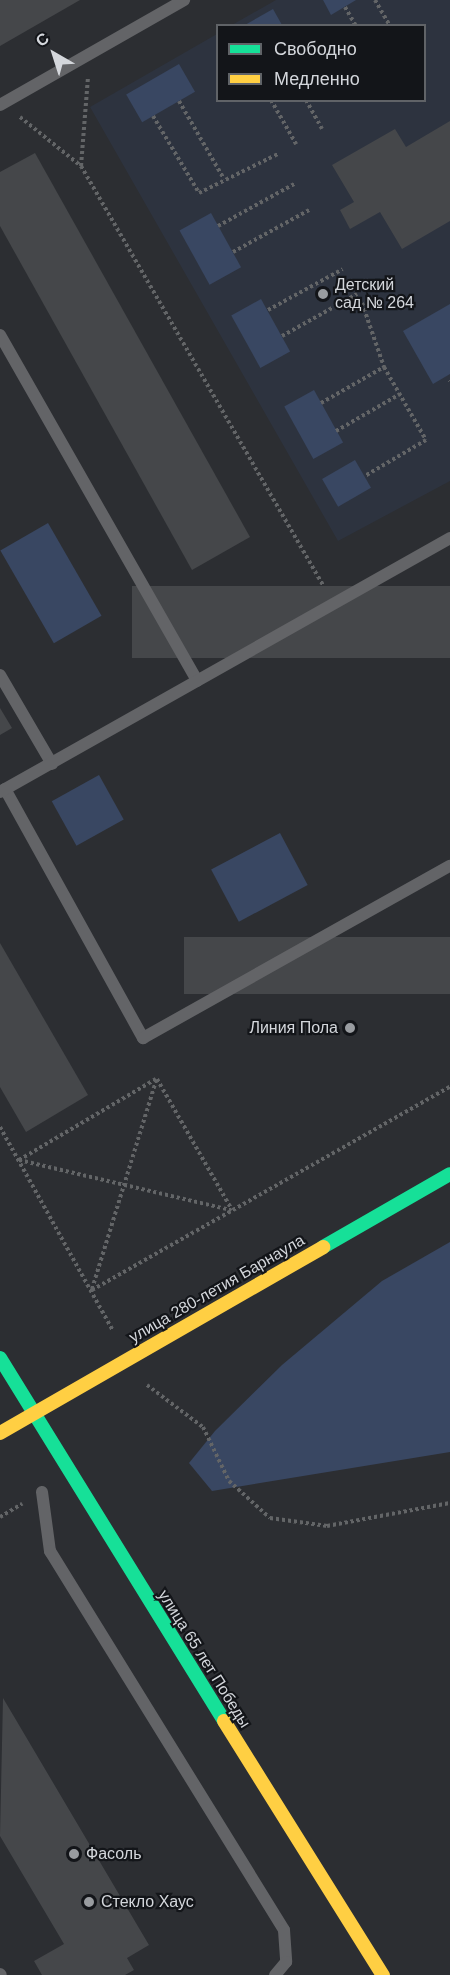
<!DOCTYPE html>
<html>
<head>
<meta charset="utf-8">
<style>
	body { margin:0 }
	#map { position:relative; width:450px; height:1975px; overflow:hidden; background:#2c2e32; font-family:Arial,sans-serif }
	div>[style] { position:absolute }
	.built>* { inset:0; background:#2d333f }
	.green>* { inset:0; background:#394762; transform-origin:0 0 }
	.building>* { inset:0; background:#45474a; transform-origin:0 0 }
	.path>* { height:4px; margin-top:-2px; transform-origin:0; background:repeating-linear-gradient(90deg,#636567 0 3px,transparent 0 6px) }
	.lane>* { height:12px; margin:-6px; padding:0 6px; transform-origin:6px; border-radius:6px; background:#636467 }
	.fast>* { height:14px; margin:-7px; padding:0 7px; transform-origin:7px; border-radius:7px; background:#16e098 }
	.slow>* { height:14px; margin:-7px; padding:0 7px; transform-origin:7px; border-radius:7px; background:#ffcf43 }
	.dots>* { width:16px; height:16px; translate:-50% -50%; box-sizing:border-box; border:3px solid #131519; border-radius:50% }
	span { translate:-50% -50%; white-space:nowrap; text-align:center; line-height:1.15; -webkit-text-stroke:4.5px #131519; paint-order:stroke }
	.poi-label { font-size:16px; color:#d4d7dc }
	.left { translate:0 -50%; text-align:left }
	.right { translate:-100% -50%; text-align:right }
	.street-label { font-size:16px; color:#d4d7dc }
	.legend { position:absolute; left:216px; top:24px; width:210px; height:78px; box-sizing:border-box; background:#131519; border:2px solid #606367; margin:0; padding:8px 10px; list-style:none; font-size:18px; color:#d4d7dc }
	.legend li { display:flex; align-items:center; gap:12px; height:30px }
	.legend b { width:30px; border:2px solid #606367 }
	.north { position:absolute; left:24px; top:24px; width:60px; height:60px; -webkit-text-stroke:4px #131519; paint-order:stroke; rotate:321deg; font-size:16px; font-weight:700; line-height:24px; text-align:center; color:#d4d7dc }
	.north::after { content:''; display:block; margin:auto; width:21px; height:27px; background:#d4d7dc; clip-path:polygon(50% 0,100% 100%,50% 72%,0 100%) }
</style>
</head>
<body>
<div id="map">
	<div class="built">
		<div style="clip-path:polygon(276px 0,450px 0,450px 481px,338px 541px,90px 107px,217px 34px,218px 100px,424px 100px,424px 26px,232px 25px)"></div>
	</div>
	<div class="green">
		<div style="clip-path:polygon(323px 0,356px 0,331px 15px)"></div>
		<div style="clip-path:polygon(273px 9px,282px 25px,245px 25px)"></div>
		<div style="left:179px;top:64px;width:32px;height:61px;rotate:60deg"></div>
		<div style="left:211px;top:213px;width:62px;height:36px;rotate:61deg"></div>
		<div style="left:261px;top:299px;width:60px;height:34px;rotate:61deg"></div>
		<div style="clip-path:polygon(450px 304px,450px 374px,433px 384px,403px 331px)"></div>
		<div style="left:314px;top:390px;width:60px;height:34px;rotate:61deg"></div>
		<div style="left:355px;top:460px;width:32px;height:38px;rotate:60deg"></div>
		<div style="left:48px;top:523px;width:107px;height:55px;rotate:60deg"></div>
		<div style="left:99px;top:775px;width:51px;height:54px;rotate:61deg"></div>
		<div style="left:280px;top:833px;width:59px;height:78px;rotate:62deg"></div>
		<div style="clip-path:polygon(450px 1242px,450px 1452px,212px 1491px,189px 1463px,215px 1431px,282px 1365px,382px 1281px)"></div>
	</div>
	<div class="building">
		<div style="clip-path:polygon(0 0,80px 0,0 46px)"></div>
		<div style="clip-path:polygon(450px 121px,450px 221px,402px 249px,380px 212px,350px 229px,340px 210px,354px 202px,332px 165px,395px 129px,406px 147px)"></div>
		<div style="clip-path:polygon(35px 153px,250px 537px,192px 570px,0 226px,0 172px)"></div>
		<div style="left:450px;top:586px;width:72px;height:318px;rotate:90deg"></div>
		<div style="clip-path:polygon(0 708px,12px 728px,0 735px)"></div>
		<div style="left:450px;top:937px;width:57px;height:266px;rotate:90deg"></div>
		<div style="clip-path:polygon(0 943px,88px 1095px,26px 1132px,0 1087px)"></div>
		<div style="clip-path:polygon(3px 1698px,149px 1945px,127px 1958px,134px 1970px,125px 1975px,42px 1975px,34px 1961px,64px 1944px,0 1836px)"></div>
	</div>
	<div class="path">
		<div style="left:375px;top:0;width:30px;rotate:60deg"></div>
		<div style="left:345px;top:7px;width:22px;rotate:60deg"></div>
		<div style="left:271px;top:100px;width:51px;rotate:60.4deg"></div>
		<div style="left:306px;top:100px;width:33px;rotate:61deg"></div>
		<div style="left:179px;top:101px;width:90px;rotate:60deg"></div>
		<div style="left:153px;top:116px;width:90px;rotate:59.1deg"></div>
		<div style="left:199px;top:193px;width:88px;rotate:-26.3deg"></div>
		<div style="left:20px;top:117px;width:78px;rotate:38.8deg"></div>
		<div style="left:81px;top:166px;width:485px;rotate:60deg"></div>
		<div style="left:81px;top:166px;width:89px;rotate:-85.5deg"></div>
		<div style="left:218px;top:226px;width:87px;rotate:-28.9deg"></div>
		<div style="left:233px;top:252px;width:87px;rotate:-28.9deg"></div>
		<div style="left:362px;top:303px;width:68px;rotate:71deg"></div>
		<div style="left:384px;top:367px;width:84px;rotate:60.1deg"></div>
		<div style="left:426px;top:440px;width:71px;rotate:149.5deg"></div>
		<div style="left:268px;top:310px;width:85px;rotate:-28.7deg"></div>
		<div style="left:282px;top:336px;width:86px;rotate:-29.2deg"></div>
		<div style="left:449px;top:380px;width:1px;rotate:45deg"></div>
		<div style="left:321px;top:403px;width:73px;rotate:-29.7deg"></div>
		<div style="left:336px;top:431px;width:74px;rotate:-30deg"></div>
		<div style="left:157px;top:1079px;width:151px;rotate:60.2deg"></div>
		<div style="left:0;top:1127px;width:233px;rotate:61deg"></div>
		<div style="left:19px;top:1160px;width:218px;rotate:13.3deg"></div>
		<div style="left:19px;top:1160px;width:159px;rotate:-30.6deg"></div>
		<div style="left:92px;top:1289px;width:221px;rotate:-72.9deg"></div>
		<div style="left:92px;top:1290px;width:412px;rotate:-29.6deg"></div>
		<div style="left:147px;top:1385px;width:70px;rotate:36.9deg"></div>
		<div style="left:203px;top:1427px;width:60px;rotate:64.3deg"></div>
		<div style="left:229px;top:1481px;width:55px;rotate:42.1deg"></div>
		<div style="left:270px;top:1518px;width:58px;rotate:8deg"></div>
		<div style="left:327px;top:1526px;width:125px;rotate:-10.6deg"></div>
		<div style="left:0;top:1517px;width:26px;rotate:-31deg"></div>
	</div>
	<div class="lane">
		<div style="left:0;top:105px;width:212px;rotate:-29.7deg"></div>
		<div style="left:0;top:335px;width:398px;rotate:60.3deg"></div>
		<div style="left:0;top:675px;width:103px;rotate:59.7deg"></div>
		<div style="left:5px;top:789px;width:285px;rotate:61deg"></div>
		<div style="left:143px;top:1038px;width:352px;rotate:-29.3deg"></div>
		<div style="left:0;top:792px;width:517px;rotate:-29.44deg"></div>
		<div style="left:42px;top:1492px;width:60px;rotate:82.3deg"></div>
		<div style="left:50px;top:1551px;width:445px;rotate:58.3deg"></div>
		<div style="left:284px;top:1930px;width:32px;rotate:86deg"></div>
		<div style="left:286px;top:1962px;width:17px;rotate:130deg"></div>
		<div style="left:0;top:1974px;width:1px;rotate:45deg"></div>
	</div>
	<div class="fast">
		<div style="left:323px;top:1247px;width:146px;rotate:-29.9deg"></div>
		<div style="left:0;top:1358px;width:427px;rotate:58.3deg"></div>
	</div>
	<div class="slow">
		<div style="left:0;top:1433px;width:373px;rotate:-29.9deg"></div>
		<div style="left:224px;top:1721px;width:300px;rotate:58deg"></div>
	</div>
	<div class="dots">
		<div style="left:323px;top:294px;background:#999ca0"></div>
		<div style="left:350px;top:1028px;background:#999ca0"></div>
		<div style="left:74px;top:1854px;background:#999ca0"></div>
		<div style="left:89px;top:1902px;background:#999ca0"></div>
	</div>
	<div class="poi-label">
		<span class="left" style="left:335px;top:294px">Детский<br>сад № 264</span>
		<span class="right" style="left:338px;top:1028px">Линия Пола</span>
		<span class="left" style="left:86px;top:1854px">Фасоль</span>
		<span class="left" style="left:101px;top:1902px">Стекло Хаус</span>
	</div>
	<div class="street-label">
		<span style="left:217px;top:1289px;rotate:-30deg">улица 280-летия Барнаула</span>
		<span style="left:204px;top:1659px;rotate:58deg">улица 65 лет Победы</span>
	</div>
	<ul class="legend">
	<li><b style="height:8px;background:#16e098"></b>Свободно</li>
	<li><b style="height:8px;background:#ffcf43"></b>Медленно</li>
	</ul>
	<div class="north">С</div>
</div>
</body>
</html>
